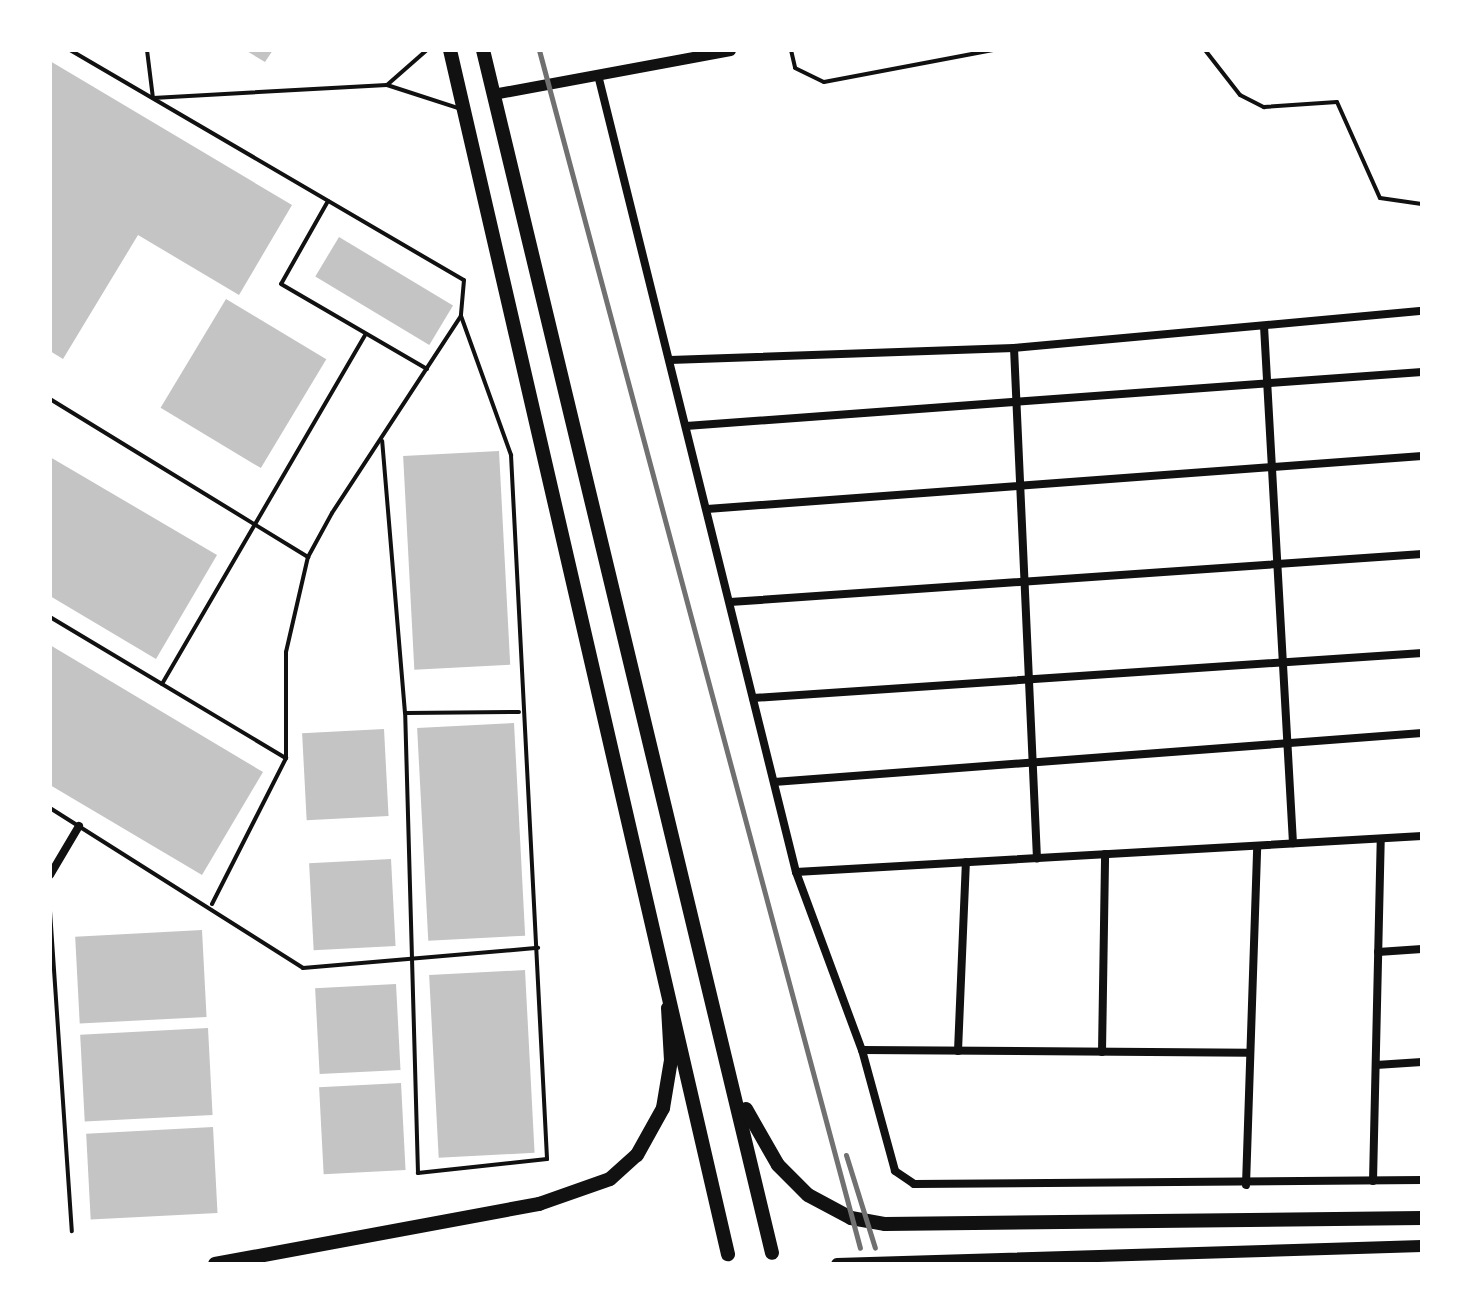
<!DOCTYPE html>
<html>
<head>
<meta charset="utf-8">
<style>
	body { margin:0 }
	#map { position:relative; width:1472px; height:1314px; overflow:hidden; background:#fff; font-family:Lato,sans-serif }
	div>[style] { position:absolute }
	.building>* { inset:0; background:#c4c4c4; transform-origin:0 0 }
	.service>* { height:4px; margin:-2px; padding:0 2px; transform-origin:2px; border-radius:2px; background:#111 }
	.minor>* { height:8px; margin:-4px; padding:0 4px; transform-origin:4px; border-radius:4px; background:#111 }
	.tertiary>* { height:11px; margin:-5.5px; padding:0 5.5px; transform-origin:5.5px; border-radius:5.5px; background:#111 }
	.secondary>* { height:12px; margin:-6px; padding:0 6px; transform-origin:6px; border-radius:6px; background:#111 }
	.trunk>* { height:14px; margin:-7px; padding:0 7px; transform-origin:7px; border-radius:7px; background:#111 }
	.rail>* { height:5px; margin:-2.5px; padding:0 2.5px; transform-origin:2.5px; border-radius:2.5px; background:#707070 }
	span { translate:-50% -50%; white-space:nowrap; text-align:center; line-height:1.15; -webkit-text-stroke:6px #fff; paint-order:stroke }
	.frame { position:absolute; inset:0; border:52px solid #fff; pointer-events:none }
</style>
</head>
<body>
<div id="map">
	<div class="building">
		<div style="clip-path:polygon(245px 50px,273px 50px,265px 62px)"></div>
		<div style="clip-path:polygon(50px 61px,292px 205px,239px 295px,138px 235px,63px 359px,50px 351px)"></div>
		<div style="left:339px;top:237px;width:133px;height:46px;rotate:31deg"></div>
		<div style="left:226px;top:299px;width:117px;height:127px;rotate:31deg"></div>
		<div style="left:499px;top:451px;width:214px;height:96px;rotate:87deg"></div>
		<div style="clip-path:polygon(50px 457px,217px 555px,156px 659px,50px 596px)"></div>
		<div style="clip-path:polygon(50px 645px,263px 772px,202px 875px,50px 785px)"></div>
		<div style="left:514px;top:723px;width:213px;height:97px;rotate:87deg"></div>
		<div style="left:384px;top:729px;width:87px;height:82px;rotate:87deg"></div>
		<div style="left:391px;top:859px;width:87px;height:82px;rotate:87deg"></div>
		<div style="left:202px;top:930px;width:87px;height:127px;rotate:87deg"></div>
		<div style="left:525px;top:970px;width:183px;height:96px;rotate:87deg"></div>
		<div style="left:396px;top:984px;width:86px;height:81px;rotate:87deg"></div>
		<div style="left:208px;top:1028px;width:87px;height:128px;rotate:87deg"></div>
		<div style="left:401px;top:1083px;width:87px;height:82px;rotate:87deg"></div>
		<div style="left:213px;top:1127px;width:86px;height:127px;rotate:87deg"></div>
	</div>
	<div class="service">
		<div style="left:70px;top:50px;width:456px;rotate:30.3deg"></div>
		<div style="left:464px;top:280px;width:36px;rotate:95deg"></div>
		<div style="left:147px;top:50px;width:48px;rotate:82.9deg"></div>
		<div style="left:153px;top:98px;width:234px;rotate:-3.2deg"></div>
		<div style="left:387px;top:85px;width:75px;rotate:17.9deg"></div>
		<div style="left:791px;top:50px;width:18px;rotate:77deg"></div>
		<div style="left:795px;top:68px;width:32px;rotate:26deg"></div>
		<div style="left:824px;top:82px;width:172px;rotate:-10.7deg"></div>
		<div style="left:1205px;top:50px;width:57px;rotate:52.1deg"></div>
		<div style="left:1240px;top:95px;width:27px;rotate:27deg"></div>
		<div style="left:1264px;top:107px;width:73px;rotate:-3.9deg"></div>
		<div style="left:1337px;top:102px;width:105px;rotate:65.9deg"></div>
		<div style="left:1380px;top:198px;width:42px;rotate:8.1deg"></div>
		<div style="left:387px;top:85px;width:53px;rotate:-41.2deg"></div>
		<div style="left:328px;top:201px;width:95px;rotate:119.5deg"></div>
		<div style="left:281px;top:284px;width:169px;rotate:30.2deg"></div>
		<div style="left:50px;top:399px;width:303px;rotate:31.5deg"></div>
		<div style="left:50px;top:617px;width:275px;rotate:30.9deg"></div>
		<div style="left:162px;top:684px;width:405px;rotate:-59.8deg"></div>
		<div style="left:406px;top:713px;width:113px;rotate:-0.5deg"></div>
		<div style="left:50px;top:808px;width:299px;rotate:32.3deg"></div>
		<div style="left:303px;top:968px;width:236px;rotate:-4.9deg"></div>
		<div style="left:212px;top:904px;width:164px;rotate:-63.1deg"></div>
		<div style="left:286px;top:758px;width:106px;rotate:-90deg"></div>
		<div style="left:286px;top:652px;width:98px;rotate:-77deg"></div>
		<div style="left:308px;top:557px;width:50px;rotate:-61.4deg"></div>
		<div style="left:332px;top:513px;width:235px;rotate:-56.8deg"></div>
		<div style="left:461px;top:316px;width:148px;rotate:70.2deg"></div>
		<div style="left:511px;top:455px;width:705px;rotate:87.07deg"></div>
		<div style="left:547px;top:1159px;width:130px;rotate:173.8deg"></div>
		<div style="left:418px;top:1173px;width:460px;rotate:-91.6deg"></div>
		<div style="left:405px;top:713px;width:273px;rotate:-94.8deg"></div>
		<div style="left:50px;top:911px;width:321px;rotate:86.1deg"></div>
	</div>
	<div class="minor">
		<div style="left:598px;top:75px;width:821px;rotate:76.05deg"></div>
		<div style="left:796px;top:872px;width:190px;rotate:69.7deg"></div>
		<div style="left:862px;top:1050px;width:125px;rotate:74.7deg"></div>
		<div style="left:895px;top:1171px;width:23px;rotate:34deg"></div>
		<div style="left:914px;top:1184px;width:508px;rotate:-0.45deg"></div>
		<div style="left:1264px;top:326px;width:518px;rotate:86.79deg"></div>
		<div style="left:1014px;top:348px;width:511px;rotate:87.42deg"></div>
		<div style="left:670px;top:360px;width:344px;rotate:-2deg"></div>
		<div style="left:1014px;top:348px;width:410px;rotate:-5.2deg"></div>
		<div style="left:686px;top:426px;width:738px;rotate:-4.2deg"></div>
		<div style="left:707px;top:509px;width:717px;rotate:-4.24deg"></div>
		<div style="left:730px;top:602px;width:694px;rotate:-3.97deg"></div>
		<div style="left:753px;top:698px;width:671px;rotate:-3.85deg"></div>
		<div style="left:774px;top:782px;width:650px;rotate:-4.32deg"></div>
		<div style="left:796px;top:872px;width:627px;rotate:-3.29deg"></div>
		<div style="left:50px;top:875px;width:57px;rotate:-59.4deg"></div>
		<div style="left:1378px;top:952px;width:44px;rotate:-3.9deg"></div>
		<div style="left:862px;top:1050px;width:388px;rotate:0.4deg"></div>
		<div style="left:958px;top:1051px;width:189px;rotate:-87.6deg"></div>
		<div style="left:1102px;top:1052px;width:198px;rotate:-89.1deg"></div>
		<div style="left:1376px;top:1065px;width:46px;rotate:-3.7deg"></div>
		<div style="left:1373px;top:1181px;width:342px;rotate:-88.7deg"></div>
		<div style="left:1246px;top:1185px;width:339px;rotate:-88.1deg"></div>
	</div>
	<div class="tertiary">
		<div style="left:493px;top:94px;width:241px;rotate:-10.5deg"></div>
	</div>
	<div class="secondary">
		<div style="left:837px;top:1264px;width:585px;rotate:-1.76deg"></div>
	</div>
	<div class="trunk">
		<div style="left:450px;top:50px;width:1236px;rotate:77deg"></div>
		<div style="left:483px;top:50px;width:1237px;rotate:76.49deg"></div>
		<div style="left:746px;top:1109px;width:64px;rotate:60.3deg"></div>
		<div style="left:778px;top:1165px;width:42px;rotate:45deg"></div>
		<div style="left:808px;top:1195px;width:49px;rotate:28.1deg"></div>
		<div style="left:851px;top:1218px;width:35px;rotate:10deg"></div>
		<div style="left:885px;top:1224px;width:537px;rotate:-0.64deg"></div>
		<div style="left:215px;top:1264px;width:330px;rotate:-10.5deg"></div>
		<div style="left:539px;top:1204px;width:75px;rotate:-19.4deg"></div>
		<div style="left:610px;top:1179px;width:36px;rotate:-42deg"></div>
		<div style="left:637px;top:1155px;width:54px;rotate:-61deg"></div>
		<div style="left:663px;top:1108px;width:49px;rotate:-80.5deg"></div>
		<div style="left:671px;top:1060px;width:52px;rotate:-93.3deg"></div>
	</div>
	<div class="rail">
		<div style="left:539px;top:50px;width:1240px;rotate:75deg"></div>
		<div style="left:846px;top:1155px;width:97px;rotate:72.7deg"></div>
	</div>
	<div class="frame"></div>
</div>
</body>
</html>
